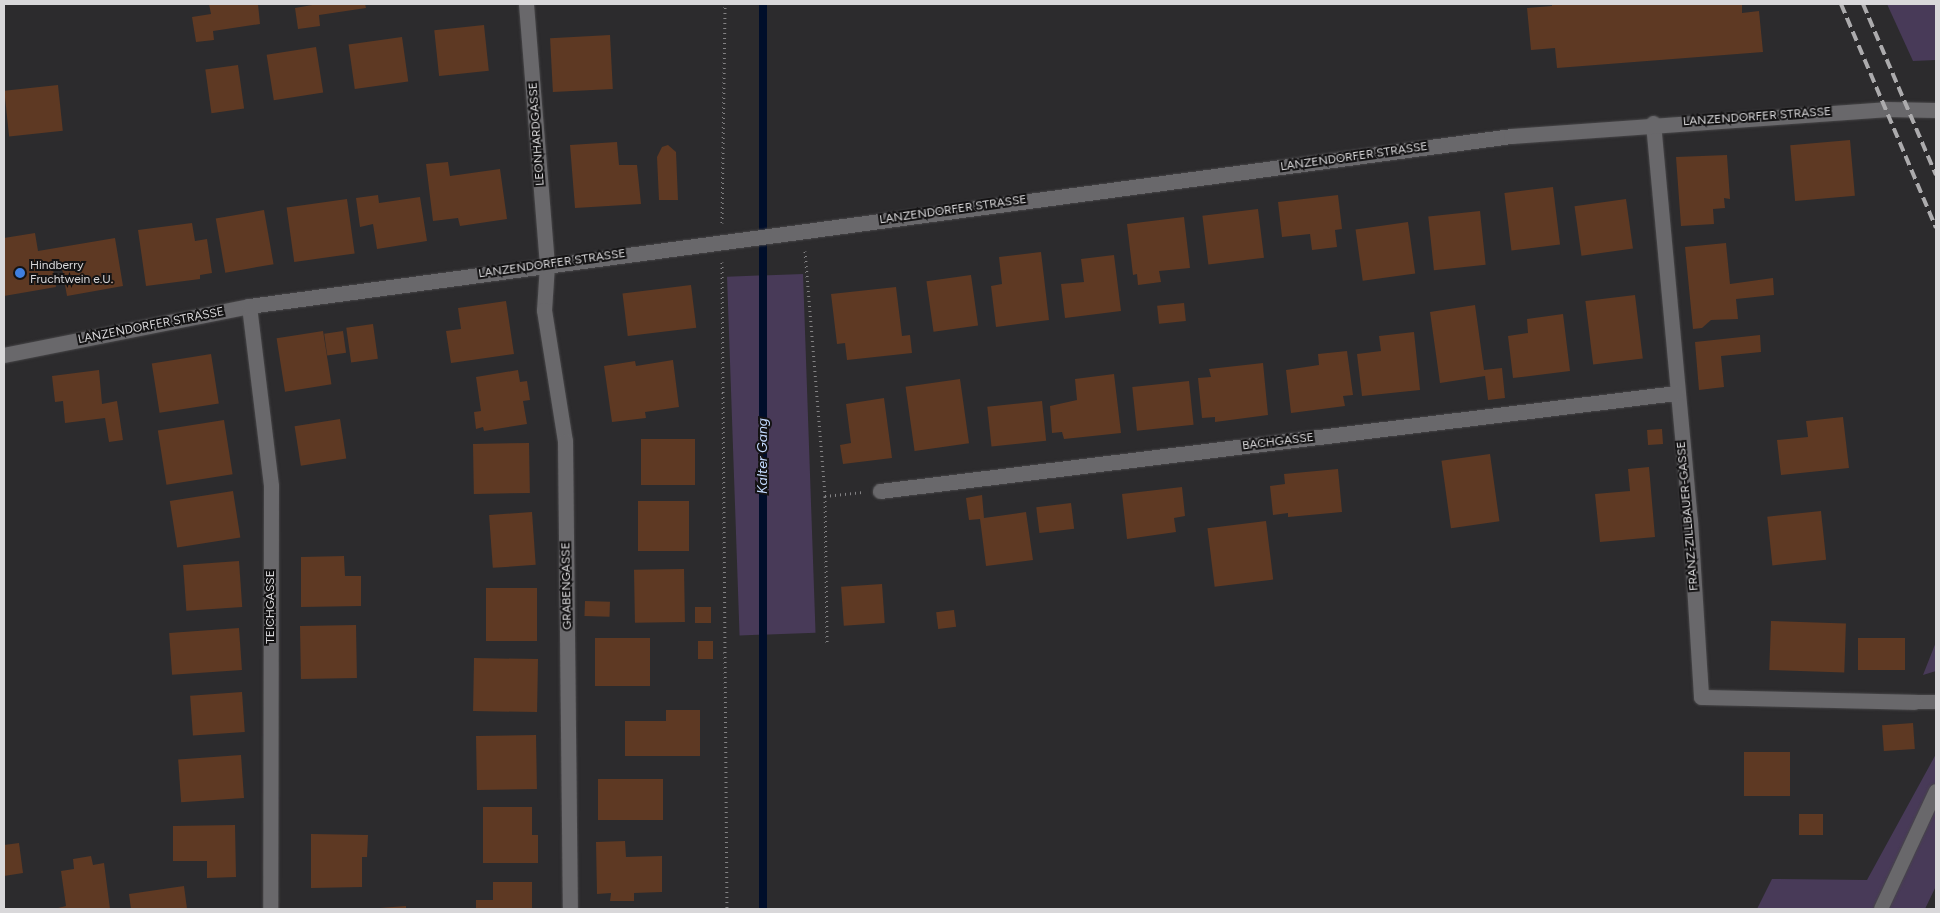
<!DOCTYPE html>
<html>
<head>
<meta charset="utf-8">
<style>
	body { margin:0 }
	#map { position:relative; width:1940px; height:913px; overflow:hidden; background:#2c2b2d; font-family:Figtree,sans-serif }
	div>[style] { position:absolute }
	.green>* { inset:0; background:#483a58; transform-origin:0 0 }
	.stream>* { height:8px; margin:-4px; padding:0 4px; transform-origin:4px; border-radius:4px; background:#000e2a }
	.building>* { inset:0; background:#5e3923; transform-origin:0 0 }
	.path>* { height:3px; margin-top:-1.5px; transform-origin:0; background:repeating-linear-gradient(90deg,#838284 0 1px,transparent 0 5px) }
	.roads { filter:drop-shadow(0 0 1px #474648) drop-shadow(0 0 1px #474648) }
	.service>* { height:14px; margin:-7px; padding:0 7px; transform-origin:7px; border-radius:7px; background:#69686b }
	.minor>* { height:15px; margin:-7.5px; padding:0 7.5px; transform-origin:7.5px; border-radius:7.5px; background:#69686b }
	.tertiary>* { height:15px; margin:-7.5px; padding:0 7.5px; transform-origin:7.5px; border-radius:7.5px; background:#69686b }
	.rail>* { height:4px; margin-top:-2px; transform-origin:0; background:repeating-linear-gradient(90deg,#acabad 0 10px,transparent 0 15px) }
	.dots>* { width:14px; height:14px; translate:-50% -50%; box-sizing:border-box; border:2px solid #141314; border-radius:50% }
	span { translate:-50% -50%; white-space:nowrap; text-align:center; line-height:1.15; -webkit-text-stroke:4px #141314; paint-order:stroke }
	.street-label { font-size:12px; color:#d9d8da }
	.poi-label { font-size:12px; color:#d9d8da }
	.left { translate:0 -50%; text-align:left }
	.water-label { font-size:14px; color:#c2d9fd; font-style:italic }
	.frame { position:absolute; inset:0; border:5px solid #d9d8da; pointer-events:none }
</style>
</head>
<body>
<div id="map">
	<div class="green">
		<div style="clip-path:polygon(1887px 4px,1936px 4px,1936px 60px,1913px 61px)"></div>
		<div style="left:803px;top:274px;width:359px;height:76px;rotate:88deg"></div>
		<div style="clip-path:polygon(1936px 642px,1936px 671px,1923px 675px)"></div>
		<div style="clip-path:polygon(1936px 754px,1936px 886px,1925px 909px,1757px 909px,1772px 879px,1867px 880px)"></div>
	</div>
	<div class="stream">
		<div style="left:763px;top:4px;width:905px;rotate:90deg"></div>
	</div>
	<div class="building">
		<div style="clip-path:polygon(209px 4px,258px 4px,260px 24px,213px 31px,214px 40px,196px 42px,192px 17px,211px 14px)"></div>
		<div style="clip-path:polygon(318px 4px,365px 4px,366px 8px,319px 15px,320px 26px,298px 29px,295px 8px)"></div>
		<div style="clip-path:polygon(1552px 4px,1742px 4px,1742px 13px,1759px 11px,1763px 52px,1557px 68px,1555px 48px,1531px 50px,1527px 8px,1552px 6px)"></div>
		<div style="left:484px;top:25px;width:46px;height:50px;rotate:84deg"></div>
		<div style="left:610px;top:35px;width:54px;height:60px;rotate:87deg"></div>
		<div style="left:402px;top:37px;width:45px;height:54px;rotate:82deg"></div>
		<div style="left:316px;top:47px;width:46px;height:50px;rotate:81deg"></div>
		<div style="left:238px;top:65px;width:44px;height:33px;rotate:82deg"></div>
		<div style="left:58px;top:85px;width:46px;height:54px;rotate:84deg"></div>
		<div style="left:1850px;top:140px;width:56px;height:60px;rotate:85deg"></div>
		<div style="clip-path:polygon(617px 142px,619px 165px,637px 165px,641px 204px,575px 208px,570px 145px)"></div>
		<div style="clip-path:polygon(668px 145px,676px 152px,678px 200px,659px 200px,657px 157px,662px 147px)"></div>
		<div style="clip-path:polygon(1727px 155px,1730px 199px,1724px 198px,1725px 208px,1713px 209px,1714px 224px,1681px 226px,1676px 157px)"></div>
		<div style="clip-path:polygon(448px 162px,450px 176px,500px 169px,507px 219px,460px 226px,458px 218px,433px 221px,426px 164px)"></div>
		<div style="left:1553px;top:187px;width:58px;height:49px;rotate:83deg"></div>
		<div style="clip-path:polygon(378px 195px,379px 203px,420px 197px,427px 241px,377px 249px,373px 224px,360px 227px,356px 198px)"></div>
		<div style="clip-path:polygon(1338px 195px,1342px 229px,1335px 230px,1337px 247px,1312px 250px,1310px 234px,1282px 237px,1278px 202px)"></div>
		<div style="left:347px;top:199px;width:55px;height:61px;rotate:82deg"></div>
		<div style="left:1626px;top:199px;width:50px;height:52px;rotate:82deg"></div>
		<div style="left:1258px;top:209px;width:49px;height:56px;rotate:83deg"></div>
		<div style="left:264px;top:210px;width:55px;height:49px;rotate:80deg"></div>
		<div style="left:1480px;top:211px;width:54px;height:52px;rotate:84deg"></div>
		<div style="clip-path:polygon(1184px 217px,1190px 268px,1159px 271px,1161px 282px,1138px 285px,1137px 274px,1133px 275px,1127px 224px)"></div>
		<div style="left:1408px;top:222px;width:52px;height:53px;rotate:82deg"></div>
		<div style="clip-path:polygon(192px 223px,195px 241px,207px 239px,212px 273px,200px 275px,200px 279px,146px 286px,138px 230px)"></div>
		<div style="clip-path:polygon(35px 233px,38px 251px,115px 238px,123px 286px,67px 296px,61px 262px,52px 263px,56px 287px,4px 296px,4px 238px)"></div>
		<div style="clip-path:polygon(1726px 243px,1730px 284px,1773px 278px,1774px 295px,1736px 299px,1738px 319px,1711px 320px,1702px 328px,1693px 329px,1685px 247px)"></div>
		<div style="clip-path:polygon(1041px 252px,1049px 320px,996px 327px,991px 286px,1002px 284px,999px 257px)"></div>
		<div style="clip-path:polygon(1114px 255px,1121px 311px,1065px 318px,1061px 284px,1084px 282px,1081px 259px)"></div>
		<div style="left:971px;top:275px;width:51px;height:45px;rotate:82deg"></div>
		<div style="left:691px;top:285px;width:43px;height:69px;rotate:83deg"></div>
		<div style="clip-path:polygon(896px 287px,902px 336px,910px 335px,912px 353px,847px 360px,845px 343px,837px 344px,831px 294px)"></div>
		<div style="left:1635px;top:295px;width:64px;height:50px;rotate:83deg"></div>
		<div style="clip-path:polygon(506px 301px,514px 354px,451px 363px,446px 331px,461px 329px,458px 308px)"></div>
		<div style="left:1184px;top:303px;width:18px;height:27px;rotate:84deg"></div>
		<div style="clip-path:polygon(1475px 305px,1484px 370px,1502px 368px,1505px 398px,1488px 400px,1485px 376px,1440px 383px,1430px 312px)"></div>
		<div style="clip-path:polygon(1563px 314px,1570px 371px,1513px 378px,1508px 336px,1528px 333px,1527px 319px)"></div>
		<div style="left:373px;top:324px;width:35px;height:27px;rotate:82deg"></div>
		<div style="left:323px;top:331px;width:54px;height:47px;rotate:81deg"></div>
		<div style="left:343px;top:331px;width:22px;height:19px;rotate:82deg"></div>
		<div style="clip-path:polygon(1414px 332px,1420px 390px,1362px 396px,1357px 354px,1381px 351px,1379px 336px)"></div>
		<div style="clip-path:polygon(1760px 335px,1761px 352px,1721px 356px,1724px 387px,1699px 390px,1695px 342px)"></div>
		<div style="clip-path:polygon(1347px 351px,1353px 395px,1343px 396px,1345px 406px,1291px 413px,1286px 370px,1319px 365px,1318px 354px)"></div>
		<div style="left:211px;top:354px;width:50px;height:60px;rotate:81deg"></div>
		<div style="clip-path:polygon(673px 360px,679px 407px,645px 412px,646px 418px,612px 422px,604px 366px,635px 361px,636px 366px)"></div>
		<div style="clip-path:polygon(1263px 363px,1268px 415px,1215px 422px,1215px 417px,1202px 418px,1198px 378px,1211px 377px,1209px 369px)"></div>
		<div style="clip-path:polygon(99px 370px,102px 404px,117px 401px,123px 440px,109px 442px,105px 418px,65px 423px,63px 401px,55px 402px,52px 376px)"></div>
		<div style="clip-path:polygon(518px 370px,520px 382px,527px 381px,530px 400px,523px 401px,527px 424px,484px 431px,483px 427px,476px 429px,474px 412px,481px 411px,476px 377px)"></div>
		<div style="clip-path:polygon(1114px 374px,1121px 433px,1064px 439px,1062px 432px,1052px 433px,1050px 406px,1077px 400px,1075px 379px)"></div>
		<div style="left:960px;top:379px;width:65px;height:55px;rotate:82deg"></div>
		<div style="left:1189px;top:381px;width:44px;height:57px;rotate:84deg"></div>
		<div style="clip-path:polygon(884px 398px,892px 458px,843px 464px,840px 445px,851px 443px,846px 404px)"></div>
		<div style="left:1042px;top:401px;width:40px;height:55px;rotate:84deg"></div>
		<div style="clip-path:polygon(1843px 417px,1849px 468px,1781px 475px,1777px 440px,1808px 437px,1806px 421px)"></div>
		<div style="left:340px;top:419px;width:40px;height:46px;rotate:81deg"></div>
		<div style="left:224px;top:420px;width:55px;height:67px;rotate:81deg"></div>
		<div style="left:1662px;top:429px;width:15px;height:15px;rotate:86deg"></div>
		<div style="left:641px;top:439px;width:54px;height:46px"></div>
		<div style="left:529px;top:443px;width:50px;height:56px;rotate:89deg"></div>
		<div style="left:1490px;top:454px;width:68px;height:49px;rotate:82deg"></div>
		<div style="clip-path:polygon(1649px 467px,1655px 537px,1600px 542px,1595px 494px,1630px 491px,1628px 469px)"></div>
		<div style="clip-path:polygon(1338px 469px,1342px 512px,1288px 517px,1288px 513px,1273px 515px,1270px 486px,1285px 484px,1284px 474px)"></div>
		<div style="clip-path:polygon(1182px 487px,1185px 516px,1174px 518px,1176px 532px,1127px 539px,1122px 494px)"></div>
		<div style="left:233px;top:491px;width:47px;height:64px;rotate:81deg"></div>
		<div style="clip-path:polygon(982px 495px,984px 518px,1026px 512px,1033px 560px,986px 566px,980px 519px,969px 520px,966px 498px)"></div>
		<div style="left:638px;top:501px;width:51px;height:50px"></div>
		<div style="left:1071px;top:503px;width:26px;height:35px;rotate:83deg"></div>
		<div style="left:1821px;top:511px;width:49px;height:54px;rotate:84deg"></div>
		<div style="left:532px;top:512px;width:53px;height:43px;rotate:86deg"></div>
		<div style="left:1266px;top:521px;width:59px;height:59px;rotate:83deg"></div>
		<div style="clip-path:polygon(344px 556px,345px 576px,361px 576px,361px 606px,301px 607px,301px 557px)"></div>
		<div style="left:239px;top:561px;width:46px;height:56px;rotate:86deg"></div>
		<div style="left:684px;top:569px;width:53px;height:50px;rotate:89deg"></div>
		<div style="left:882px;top:584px;width:39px;height:41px;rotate:86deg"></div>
		<div style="left:486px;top:588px;width:51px;height:53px"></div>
		<div style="left:585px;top:601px;width:25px;height:15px;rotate:2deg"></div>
		<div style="left:695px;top:607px;width:16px;height:16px"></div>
		<div style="left:954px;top:610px;width:17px;height:18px;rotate:83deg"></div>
		<div style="left:1771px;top:621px;width:75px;height:49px;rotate:2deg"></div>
		<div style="left:356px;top:625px;width:53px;height:56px;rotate:89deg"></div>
		<div style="left:239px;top:628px;width:42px;height:70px;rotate:86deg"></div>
		<div style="left:595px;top:638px;width:55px;height:48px"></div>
		<div style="left:1858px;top:638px;width:47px;height:32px"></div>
		<div style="left:713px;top:641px;width:18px;height:15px;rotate:90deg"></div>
		<div style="left:474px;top:658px;width:64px;height:53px;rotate:1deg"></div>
		<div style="left:242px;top:692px;width:40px;height:52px;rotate:86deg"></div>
		<div style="clip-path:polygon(666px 710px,700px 710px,700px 756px,625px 756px,625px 721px,666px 721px)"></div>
		<div style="left:1913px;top:723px;width:26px;height:31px;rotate:86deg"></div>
		<div style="left:536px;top:735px;width:54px;height:60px;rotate:89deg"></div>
		<div style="left:1744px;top:752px;width:46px;height:44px"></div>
		<div style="left:241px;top:755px;width:43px;height:63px;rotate:86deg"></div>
		<div style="left:663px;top:779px;width:41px;height:65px;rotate:90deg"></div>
		<div style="clip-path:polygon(483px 807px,532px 807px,532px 835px,538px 835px,538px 863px,483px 863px)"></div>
		<div style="left:1799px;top:814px;width:24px;height:21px"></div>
		<div style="clip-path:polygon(235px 825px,236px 877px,207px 878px,207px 861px,173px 861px,173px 826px)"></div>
		<div style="clip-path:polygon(311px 834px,368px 835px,367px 857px,362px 857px,362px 887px,311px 888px)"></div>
		<div style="clip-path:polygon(625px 841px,626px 857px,662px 856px,662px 892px,634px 893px,634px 901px,610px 901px,611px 893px,597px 894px,596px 842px)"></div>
		<div style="clip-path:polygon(19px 843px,23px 873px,4px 876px,4px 845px)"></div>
		<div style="clip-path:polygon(91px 856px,93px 865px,104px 863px,110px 909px,54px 909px,66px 906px,61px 871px,74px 869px,73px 859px)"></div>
		<div style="clip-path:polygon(493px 882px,532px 882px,532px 909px,476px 909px,476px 900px,493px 900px)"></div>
		<div style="clip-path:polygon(184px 886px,187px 909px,131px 909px,129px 894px)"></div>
		<div style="clip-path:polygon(406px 906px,406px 909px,380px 909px,380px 908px)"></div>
	</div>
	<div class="path">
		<div style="left:722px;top:223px;width:219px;rotate:-89.2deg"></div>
		<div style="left:805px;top:251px;width:246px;rotate:85.3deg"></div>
		<div style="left:825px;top:496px;width:149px;rotate:89.2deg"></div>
		<div style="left:722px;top:262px;width:647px;rotate:89.56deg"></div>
		<div style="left:825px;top:496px;width:37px;rotate:-6deg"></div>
	</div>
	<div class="roads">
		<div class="service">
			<div style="left:1914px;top:702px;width:22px"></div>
			<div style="left:1881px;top:909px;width:130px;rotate:-65deg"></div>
		</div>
		<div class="minor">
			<div style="left:526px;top:4px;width:262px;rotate:85.4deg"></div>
			<div style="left:547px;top:265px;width:45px;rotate:93.8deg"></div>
			<div style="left:544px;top:310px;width:133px;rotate:80.9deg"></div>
			<div style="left:565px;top:441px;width:468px;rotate:89.4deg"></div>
			<div style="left:1653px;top:123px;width:400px;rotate:84.7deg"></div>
			<div style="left:1690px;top:521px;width:176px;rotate:86.4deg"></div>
			<div style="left:1701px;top:697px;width:213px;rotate:1.3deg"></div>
			<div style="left:249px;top:306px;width:181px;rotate:83deg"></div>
			<div style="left:271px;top:486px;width:423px;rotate:90.1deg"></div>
			<div style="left:880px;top:491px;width:802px;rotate:-7.02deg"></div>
		</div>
		<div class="tertiary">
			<div style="left:4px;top:355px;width:250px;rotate:-11.3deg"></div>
			<div style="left:249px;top:306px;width:1273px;rotate:-7.67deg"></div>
			<div style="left:1511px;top:136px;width:375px;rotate:-4.1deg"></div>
			<div style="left:1885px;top:109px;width:51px;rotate:1.1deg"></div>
		</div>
	</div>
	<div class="rail">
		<div style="left:1841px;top:4px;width:243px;rotate:67deg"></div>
		<div style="left:1863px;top:4px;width:186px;rotate:66.9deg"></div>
	</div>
	<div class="dots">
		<div style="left:20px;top:273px;background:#3f7fe0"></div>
	</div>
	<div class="street-label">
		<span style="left:1757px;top:117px;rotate:-4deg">LANZENDORFER STRASSE</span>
		<span style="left:537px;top:134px;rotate:-94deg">LEONHARDGASSE</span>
		<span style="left:1354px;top:157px;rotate:-8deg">LANZENDORFER STRASSE</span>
		<span style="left:953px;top:210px;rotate:-8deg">LANZENDORFER STRASSE</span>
		<span style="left:552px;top:264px;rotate:-8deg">LANZENDORFER STRASSE</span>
		<span style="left:151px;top:326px;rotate:-11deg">LANZENDORFER STRASSE</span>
		<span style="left:1278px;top:442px;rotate:-7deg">BACHGASSE</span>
		<span style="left:1688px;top:516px;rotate:-95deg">FRANZ-ZILLBAUER-GASSE</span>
		<span style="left:567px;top:586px;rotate:-91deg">GRABENGASSE</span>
		<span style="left:271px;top:607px;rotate:-90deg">TEICHGASSE</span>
	</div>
	<div class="poi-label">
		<span class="left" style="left:30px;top:273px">Hindberry<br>Fruchtwein e.U.</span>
	</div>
	<div class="water-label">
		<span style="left:763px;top:456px;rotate:-90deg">Kalter Gang</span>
	</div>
	<div class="frame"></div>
</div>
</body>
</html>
